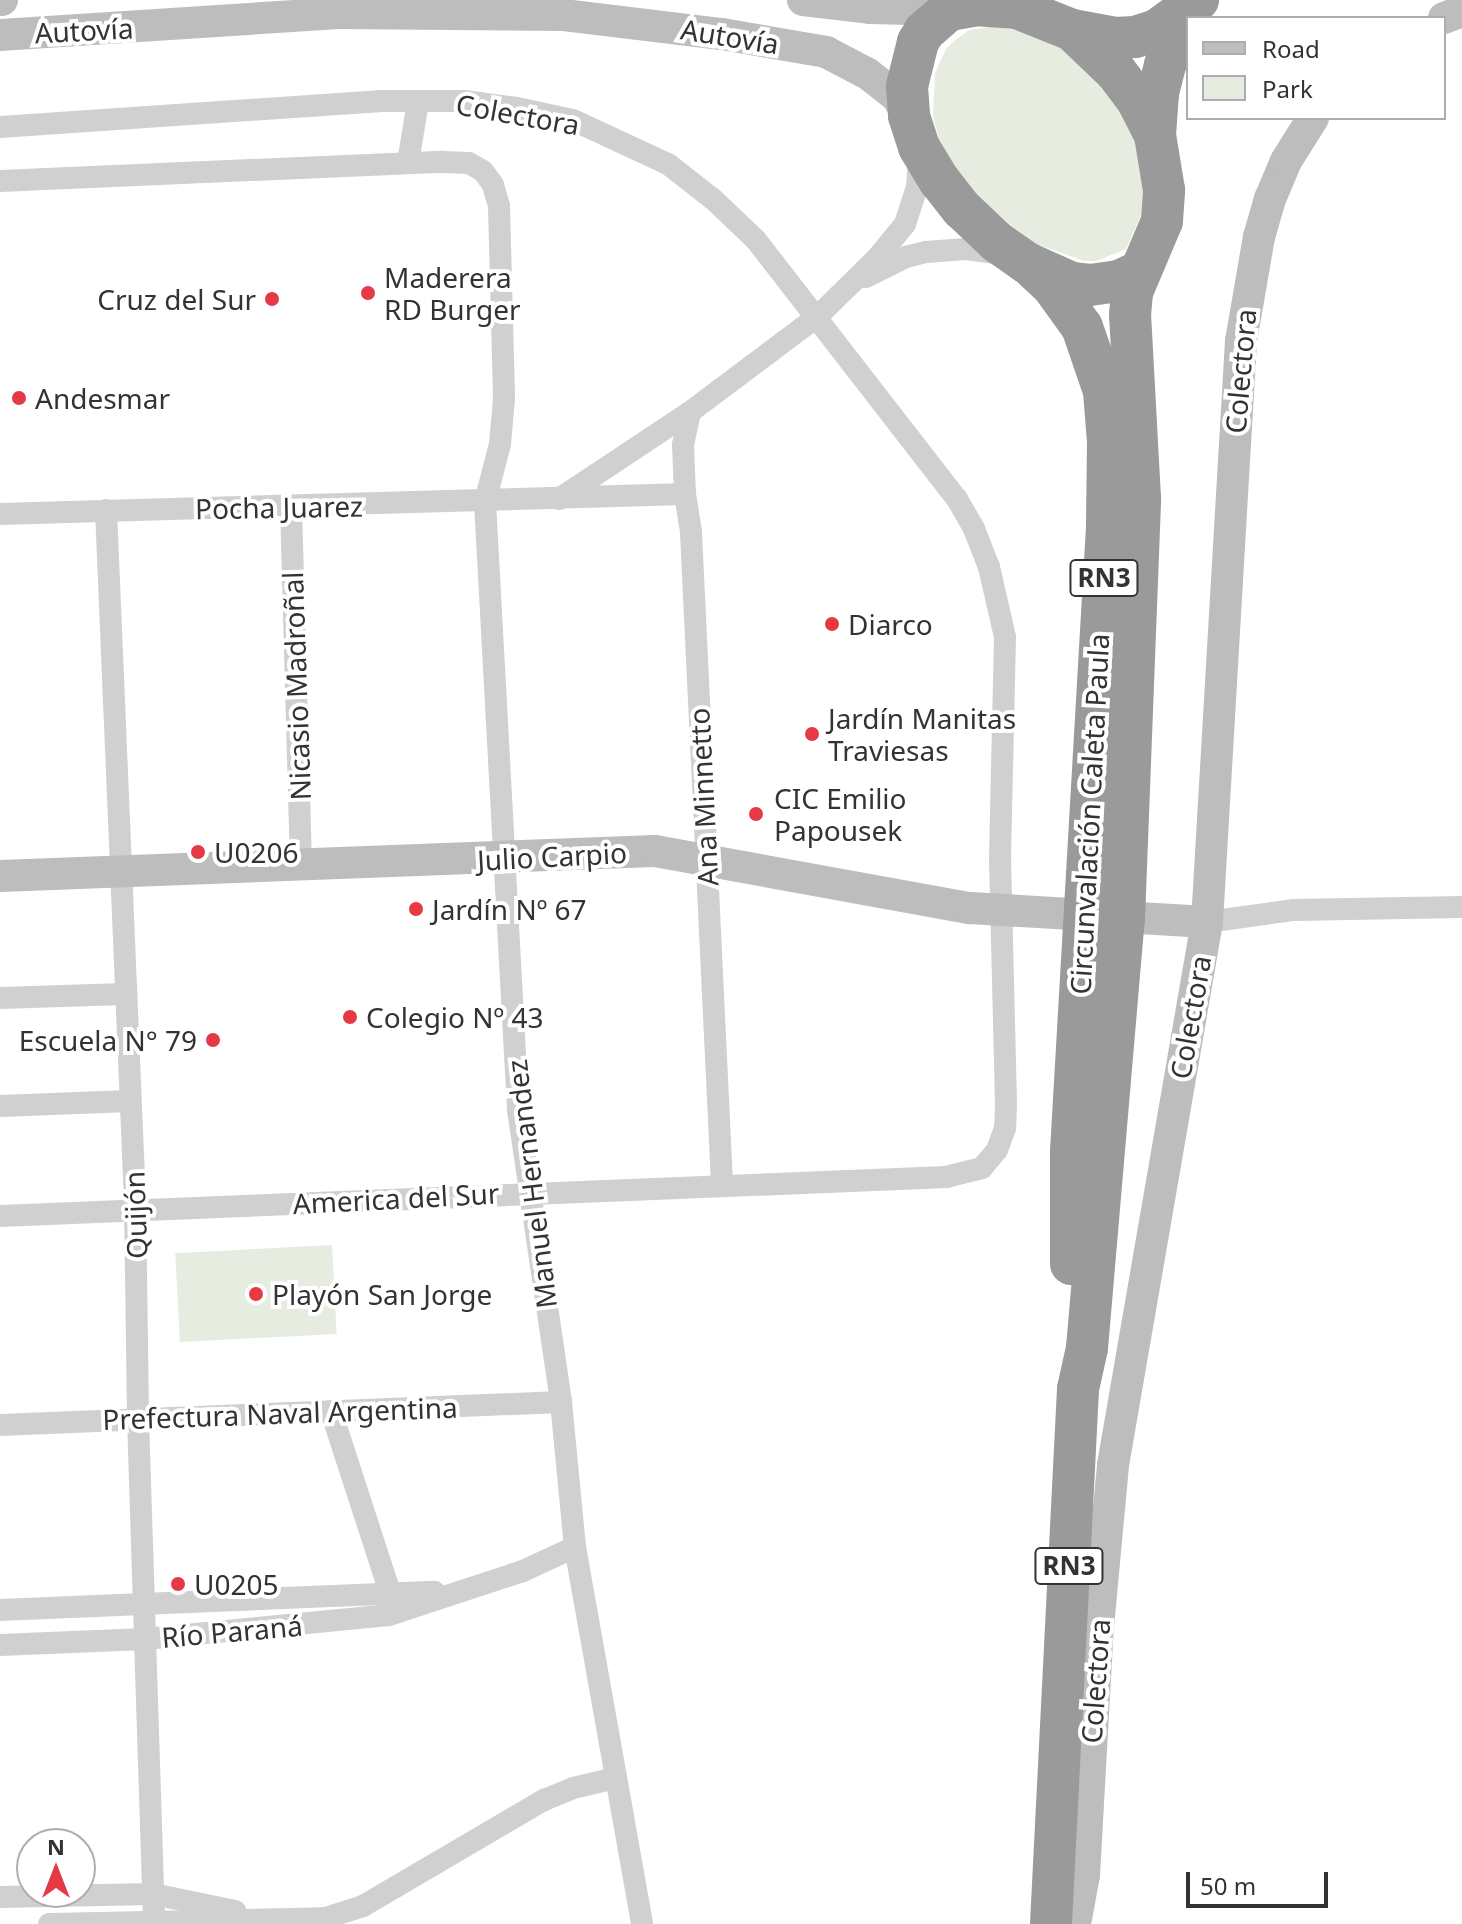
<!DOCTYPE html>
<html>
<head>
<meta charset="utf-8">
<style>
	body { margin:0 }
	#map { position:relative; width:1462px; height:1924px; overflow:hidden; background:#fff; font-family:"Noto Sans",sans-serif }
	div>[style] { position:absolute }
	.green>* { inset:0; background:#e6ecdf; transform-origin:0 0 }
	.street>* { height:22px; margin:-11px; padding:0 11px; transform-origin:11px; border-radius:11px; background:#d0d0d0 }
	.secondary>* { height:32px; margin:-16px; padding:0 16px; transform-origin:16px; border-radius:16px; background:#bdbdbd }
	.highway>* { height:42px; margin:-21px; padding:0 21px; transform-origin:21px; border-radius:21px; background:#9a9a9a }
	.dots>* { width:22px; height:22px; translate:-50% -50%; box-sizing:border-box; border:4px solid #fff; border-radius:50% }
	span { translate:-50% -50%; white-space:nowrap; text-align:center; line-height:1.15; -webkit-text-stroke:8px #fff; paint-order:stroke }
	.shield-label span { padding:2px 6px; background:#fff; border:2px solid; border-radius:6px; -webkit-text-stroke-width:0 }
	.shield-label { font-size:26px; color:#333; font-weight:700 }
	.street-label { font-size:28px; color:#333 }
	.poi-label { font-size:28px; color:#333 }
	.left { translate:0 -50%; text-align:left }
	.right { translate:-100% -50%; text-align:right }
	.legend { position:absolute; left:1186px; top:16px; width:260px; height:104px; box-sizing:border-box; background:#fff; border:2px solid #adadad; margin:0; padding:10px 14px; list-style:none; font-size:24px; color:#333 }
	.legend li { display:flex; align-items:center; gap:16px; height:40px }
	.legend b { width:40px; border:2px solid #adadad }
	.north { position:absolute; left:16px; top:1828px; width:80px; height:80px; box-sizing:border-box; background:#fff; border:2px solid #adadad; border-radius:50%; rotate:0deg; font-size:22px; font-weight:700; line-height:32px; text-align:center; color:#333 }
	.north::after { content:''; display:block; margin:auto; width:28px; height:36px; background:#e63946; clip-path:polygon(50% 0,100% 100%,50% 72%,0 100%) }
	.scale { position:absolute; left:1186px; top:1872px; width:142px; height:36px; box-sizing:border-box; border:4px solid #333; border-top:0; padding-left:10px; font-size:24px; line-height:28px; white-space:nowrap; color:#333; -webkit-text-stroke:6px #fff; paint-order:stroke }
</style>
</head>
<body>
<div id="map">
	<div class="green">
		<div style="clip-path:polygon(990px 27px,1022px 30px,1052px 40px,1088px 66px,1137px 131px,1146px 182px,1144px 208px,1126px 249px,1096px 261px,1084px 261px,1031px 242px,978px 197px,958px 173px,939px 139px,933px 116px,935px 73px,946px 49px,954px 41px,969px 30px)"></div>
		<div style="left:332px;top:1245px;width:89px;height:157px;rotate:87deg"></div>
	</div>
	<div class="street">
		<div style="left:0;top:127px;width:383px;rotate:-3.9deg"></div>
		<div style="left:382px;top:101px;width:82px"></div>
		<div style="left:464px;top:101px;width:53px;rotate:7.5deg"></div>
		<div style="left:517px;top:108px;width:57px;rotate:12.1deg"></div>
		<div style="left:573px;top:120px;width:105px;rotate:24.9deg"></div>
		<div style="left:668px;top:164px;width:58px;rotate:38deg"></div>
		<div style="left:714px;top:200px;width:58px;rotate:43.6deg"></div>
		<div style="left:756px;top:240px;width:328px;rotate:52.2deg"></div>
		<div style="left:957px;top:499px;width:34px;rotate:60deg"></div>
		<div style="left:974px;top:529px;width:41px;rotate:68.5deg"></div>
		<div style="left:989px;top:567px;width:72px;rotate:77.1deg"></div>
		<div style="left:1005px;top:637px;width:221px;rotate:91.3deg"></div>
		<div style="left:1000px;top:858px;width:247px;rotate:88.6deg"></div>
		<div style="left:1006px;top:1105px;width:23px;rotate:92deg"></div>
		<div style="left:1005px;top:1128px;width:23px;rotate:110deg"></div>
		<div style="left:997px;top:1150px;width:23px;rotate:130deg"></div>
		<div style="left:982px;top:1168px;width:36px;rotate:166deg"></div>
		<div style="left:947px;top:1177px;width:948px;rotate:177.64deg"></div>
		<div style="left:408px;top:163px;width:63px;rotate:-80.8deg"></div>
		<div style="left:0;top:181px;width:443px;rotate:-2.5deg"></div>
		<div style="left:443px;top:162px;width:26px;rotate:2deg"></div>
		<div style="left:469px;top:163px;width:16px;rotate:30deg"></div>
		<div style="left:483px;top:171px;width:17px;rotate:54deg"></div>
		<div style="left:493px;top:185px;width:22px;rotate:74deg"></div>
		<div style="left:499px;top:206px;width:193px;rotate:88.5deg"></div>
		<div style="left:504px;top:399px;width:45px;rotate:95.1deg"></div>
		<div style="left:500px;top:444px;width:60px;rotate:104.5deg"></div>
		<div style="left:485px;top:502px;width:609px;rotate:86.89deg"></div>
		<div style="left:518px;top:1110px;width:295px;rotate:81.6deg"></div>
		<div style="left:561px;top:1402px;width:146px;rotate:84.5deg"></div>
		<div style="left:575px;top:1547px;width:383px;rotate:79.9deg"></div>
		<div style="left:866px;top:277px;width:45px;rotate:-26.6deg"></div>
		<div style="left:906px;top:257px;width:21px;rotate:-14deg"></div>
		<div style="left:926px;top:252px;width:40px;rotate:-4.3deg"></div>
		<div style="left:966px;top:249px;width:35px;rotate:8deg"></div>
		<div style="left:690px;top:412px;width:34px;rotate:102deg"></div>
		<div style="left:683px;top:445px;width:49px;rotate:87.7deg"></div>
		<div style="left:685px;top:494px;width:39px;rotate:81deg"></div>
		<div style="left:691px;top:533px;width:652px;rotate:87.27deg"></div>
		<div style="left:559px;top:499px;width:157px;rotate:-33.6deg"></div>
		<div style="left:690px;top:412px;width:160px;rotate:-36.9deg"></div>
		<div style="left:818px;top:316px;width:84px;rotate:-44.5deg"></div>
		<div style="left:878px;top:257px;width:43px;rotate:-50.7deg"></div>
		<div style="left:905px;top:224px;width:38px;rotate:-72deg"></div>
		<div style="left:917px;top:188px;width:32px;rotate:-86deg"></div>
		<div style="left:291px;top:507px;width:358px;rotate:88.4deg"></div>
		<div style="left:106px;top:510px;width:692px;rotate:87.6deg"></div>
		<div style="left:135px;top:1201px;width:218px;rotate:89.2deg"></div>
		<div style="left:138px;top:1419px;width:502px;rotate:88.17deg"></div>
		<div style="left:0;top:514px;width:685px;rotate:-1.67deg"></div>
		<div style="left:1207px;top:922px;width:88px;rotate:-7.9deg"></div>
		<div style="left:1294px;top:910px;width:168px;rotate:-1deg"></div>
		<div style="left:0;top:998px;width:125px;rotate:-1.8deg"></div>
		<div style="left:0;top:1106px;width:130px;rotate:-2.2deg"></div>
		<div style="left:331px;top:1411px;width:207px;rotate:72deg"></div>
		<div style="left:0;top:1425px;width:561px;rotate:-2.35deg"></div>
		<div style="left:0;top:1610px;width:435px;rotate:-2.4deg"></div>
		<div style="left:0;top:1645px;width:145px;rotate:-2.4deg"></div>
		<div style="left:145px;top:1639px;width:245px;rotate:-5.6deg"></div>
		<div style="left:389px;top:1615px;width:141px;rotate:-18.2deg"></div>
		<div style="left:523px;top:1571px;width:57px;rotate:-24.8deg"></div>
		<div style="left:0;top:1897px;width:153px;rotate:-1.1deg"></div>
		<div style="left:153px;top:1894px;width:84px;rotate:11.7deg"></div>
		<div style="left:49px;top:1924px;width:277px;rotate:-1.2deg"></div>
		<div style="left:326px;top:1918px;width:39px;rotate:-18deg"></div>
		<div style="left:363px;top:1906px;width:210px;rotate:-30.4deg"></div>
		<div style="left:544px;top:1800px;width:31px;rotate:-22deg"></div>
		<div style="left:573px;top:1788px;width:44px;rotate:-13.1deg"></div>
	</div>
	<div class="secondary">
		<div style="left:0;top:0;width:2px"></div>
		<div style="left:803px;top:0;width:67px;rotate:6.8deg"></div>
		<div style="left:870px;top:8px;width:79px;rotate:1.5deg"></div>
		<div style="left:1444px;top:18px;width:19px;rotate:-21deg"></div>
		<div style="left:0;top:35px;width:339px;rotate:-3.7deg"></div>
		<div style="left:338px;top:13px;width:226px;rotate:0.5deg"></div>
		<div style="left:564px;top:15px;width:159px;rotate:6.9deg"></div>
		<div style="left:722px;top:34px;width:106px;rotate:9.8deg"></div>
		<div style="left:826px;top:52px;width:47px;rotate:27.6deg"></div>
		<div style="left:868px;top:74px;width:37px;rotate:38deg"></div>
		<div style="left:897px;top:97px;width:22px;rotate:58deg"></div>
		<div style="left:0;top:876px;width:655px;rotate:-2.19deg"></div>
		<div style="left:655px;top:851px;width:320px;rotate:10.3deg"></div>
		<div style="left:970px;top:908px;width:237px;rotate:3.4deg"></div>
		<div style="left:1075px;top:1924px;width:50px;rotate:-79.6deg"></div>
		<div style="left:1084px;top:1875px;width:248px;rotate:-86.8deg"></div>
		<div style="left:1098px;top:1627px;width:163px;rotate:-84.7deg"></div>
		<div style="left:1113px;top:1465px;width:551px;rotate:-80.18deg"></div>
		<div style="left:1207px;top:922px;width:582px;rotate:-86.65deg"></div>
		<div style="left:1241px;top:341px;width:106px;rotate:-80.2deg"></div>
		<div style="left:1259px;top:237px;width:40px;rotate:-74deg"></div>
		<div style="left:1270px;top:199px;width:41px;rotate:-67.2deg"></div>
		<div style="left:1286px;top:161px;width:51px;rotate:-57.9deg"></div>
	</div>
	<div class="highway">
		<div style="left:1072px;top:30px;width:44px;rotate:10.5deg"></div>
		<div style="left:1115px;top:38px;width:20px;rotate:-3deg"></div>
		<div style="left:1135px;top:37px;width:23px;rotate:-18deg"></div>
		<div style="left:1157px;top:30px;width:51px;rotate:-36.2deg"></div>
		<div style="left:1155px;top:135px;width:42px;rotate:-85.9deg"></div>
		<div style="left:1158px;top:93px;width:29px;rotate:-76deg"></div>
		<div style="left:1165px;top:65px;width:21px;rotate:-67deg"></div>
		<div style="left:1173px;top:46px;width:25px;rotate:-53deg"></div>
		<div style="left:1034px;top:269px;width:26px;rotate:43deg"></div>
		<div style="left:1053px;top:287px;width:49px;rotate:54.1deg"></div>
		<div style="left:1082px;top:327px;width:68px;rotate:71deg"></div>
		<div style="left:1104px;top:391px;width:51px;rotate:85.5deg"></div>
		<div style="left:1108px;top:442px;width:85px;rotate:90.7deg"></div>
		<div style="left:1107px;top:527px;width:625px;rotate:93.3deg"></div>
		<div style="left:1071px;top:1151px;width:113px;rotate:90deg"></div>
		<div style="left:1051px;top:1924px;width:536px;rotate:-87.11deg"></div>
		<div style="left:1078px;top:1389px;width:42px;rotate:-77.6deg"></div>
		<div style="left:1087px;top:1348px;width:431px;rotate:-85.1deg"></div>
		<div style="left:1124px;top:919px;width:421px;rotate:-87.8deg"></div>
		<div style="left:1140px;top:498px;width:183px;rotate:-93.1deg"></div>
		<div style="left:1130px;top:315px;width:23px;rotate:-85deg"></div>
		<div style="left:1132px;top:292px;width:77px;rotate:-67.1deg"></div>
		<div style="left:1162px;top:221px;width:31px;rotate:-86deg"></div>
		<div style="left:1164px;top:190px;width:56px;rotate:-99.3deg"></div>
		<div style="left:1155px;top:135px;width:38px;rotate:-117deg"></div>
		<div style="left:1138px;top:101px;width:36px;rotate:-127deg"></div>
		<div style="left:1116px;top:72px;width:61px;rotate:-136.3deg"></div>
		<div style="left:1072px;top:30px;width:59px;rotate:-158.2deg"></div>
		<div style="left:1017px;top:8px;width:39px;rotate:-176deg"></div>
		<div style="left:978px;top:5px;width:29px;rotate:170deg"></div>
		<div style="left:949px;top:10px;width:33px;rotate:139deg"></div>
		<div style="left:924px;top:32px;width:12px;rotate:121deg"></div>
		<div style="left:918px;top:42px;width:45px;rotate:104deg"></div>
		<div style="left:907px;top:86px;width:30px;rotate:86deg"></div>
		<div style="left:909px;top:116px;width:33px;rotate:72deg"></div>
		<div style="left:919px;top:147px;width:39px;rotate:59deg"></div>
		<div style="left:939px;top:180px;width:37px;rotate:52deg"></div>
		<div style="left:962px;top:209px;width:48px;rotate:43.3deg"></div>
		<div style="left:997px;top:242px;width:37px;rotate:35deg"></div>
		<div style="left:1027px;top:263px;width:49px;rotate:24deg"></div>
		<div style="left:1072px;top:283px;width:18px;rotate:6deg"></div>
		<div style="left:1090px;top:285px;width:29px;rotate:-8deg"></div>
		<div style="left:1119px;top:281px;width:23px;rotate:-25deg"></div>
	</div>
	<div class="dots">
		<div style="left:368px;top:293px;background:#e63946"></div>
		<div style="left:272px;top:299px;background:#e63946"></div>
		<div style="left:19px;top:398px;background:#e63946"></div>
		<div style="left:832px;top:624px;background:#e63946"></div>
		<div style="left:812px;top:734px;background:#e63946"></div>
		<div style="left:756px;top:814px;background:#e63946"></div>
		<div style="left:198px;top:852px;background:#e63946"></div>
		<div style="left:416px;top:909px;background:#e63946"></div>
		<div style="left:350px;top:1017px;background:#e63946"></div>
		<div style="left:213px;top:1040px;background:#e63946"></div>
		<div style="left:256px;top:1294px;background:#e63946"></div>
		<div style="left:178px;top:1584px;background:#e63946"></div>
	</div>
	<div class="shield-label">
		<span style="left:1104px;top:578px">RN3</span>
		<span style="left:1069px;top:1566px">RN3</span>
	</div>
	<div class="street-label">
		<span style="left:84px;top:30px;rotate:-3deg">Autovía</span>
		<span style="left:730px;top:36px;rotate:9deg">Autovía</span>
		<span style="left:518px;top:114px;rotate:10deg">Colectora</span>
		<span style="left:1240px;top:371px;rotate:-85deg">Colectora</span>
		<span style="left:279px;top:507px;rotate:-1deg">Pocha Juarez</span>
		<span style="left:296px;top:686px;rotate:-92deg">Nicasio Madroñal</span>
		<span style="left:703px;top:797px;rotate:-93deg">Ana Minnetto</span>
		<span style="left:1089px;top:814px;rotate:-87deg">Circunvalación Caleta Paula</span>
		<span style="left:552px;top:856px;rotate:-3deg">Julio Carpio</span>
		<span style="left:1190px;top:1017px;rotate:-80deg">Colectora</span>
		<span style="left:531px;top:1184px;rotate:-97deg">Manuel Hernandez</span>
		<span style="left:396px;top:1198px;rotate:-3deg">America del Sur</span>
		<span style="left:135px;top:1215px;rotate:-92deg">Quijón</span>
		<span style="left:280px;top:1413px;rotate:-2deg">Prefectura Naval Argentina</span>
		<span style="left:232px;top:1631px;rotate:-5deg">Río Paraná</span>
		<span style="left:1095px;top:1681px;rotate:-86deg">Colectora</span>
	</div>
	<div class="poi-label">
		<span class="left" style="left:384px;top:293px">Maderera<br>RD Burger</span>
		<span class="right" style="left:256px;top:299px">Cruz del Sur</span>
		<span class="left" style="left:35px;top:398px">Andesmar</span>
		<span class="left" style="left:848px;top:624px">Diarco</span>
		<span class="left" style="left:828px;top:734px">Jardín Manitas<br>Traviesas</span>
		<span class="left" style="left:774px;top:814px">CIC Emilio<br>Papousek</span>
		<span class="left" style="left:214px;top:852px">U0206</span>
		<span class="left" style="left:432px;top:909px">Jardín Nº 67</span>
		<span class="left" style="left:366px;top:1017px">Colegio Nº 43</span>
		<span class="right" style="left:197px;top:1040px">Escuela N° 79</span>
		<span class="left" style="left:272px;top:1294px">Playón San Jorge</span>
		<span class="left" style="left:194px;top:1584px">U0205</span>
	</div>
	<ul class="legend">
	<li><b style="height:10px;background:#bdbdbd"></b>Road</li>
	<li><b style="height:22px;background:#e6ecdf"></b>Park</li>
	</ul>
	<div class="north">N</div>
	<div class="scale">50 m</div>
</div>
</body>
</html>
